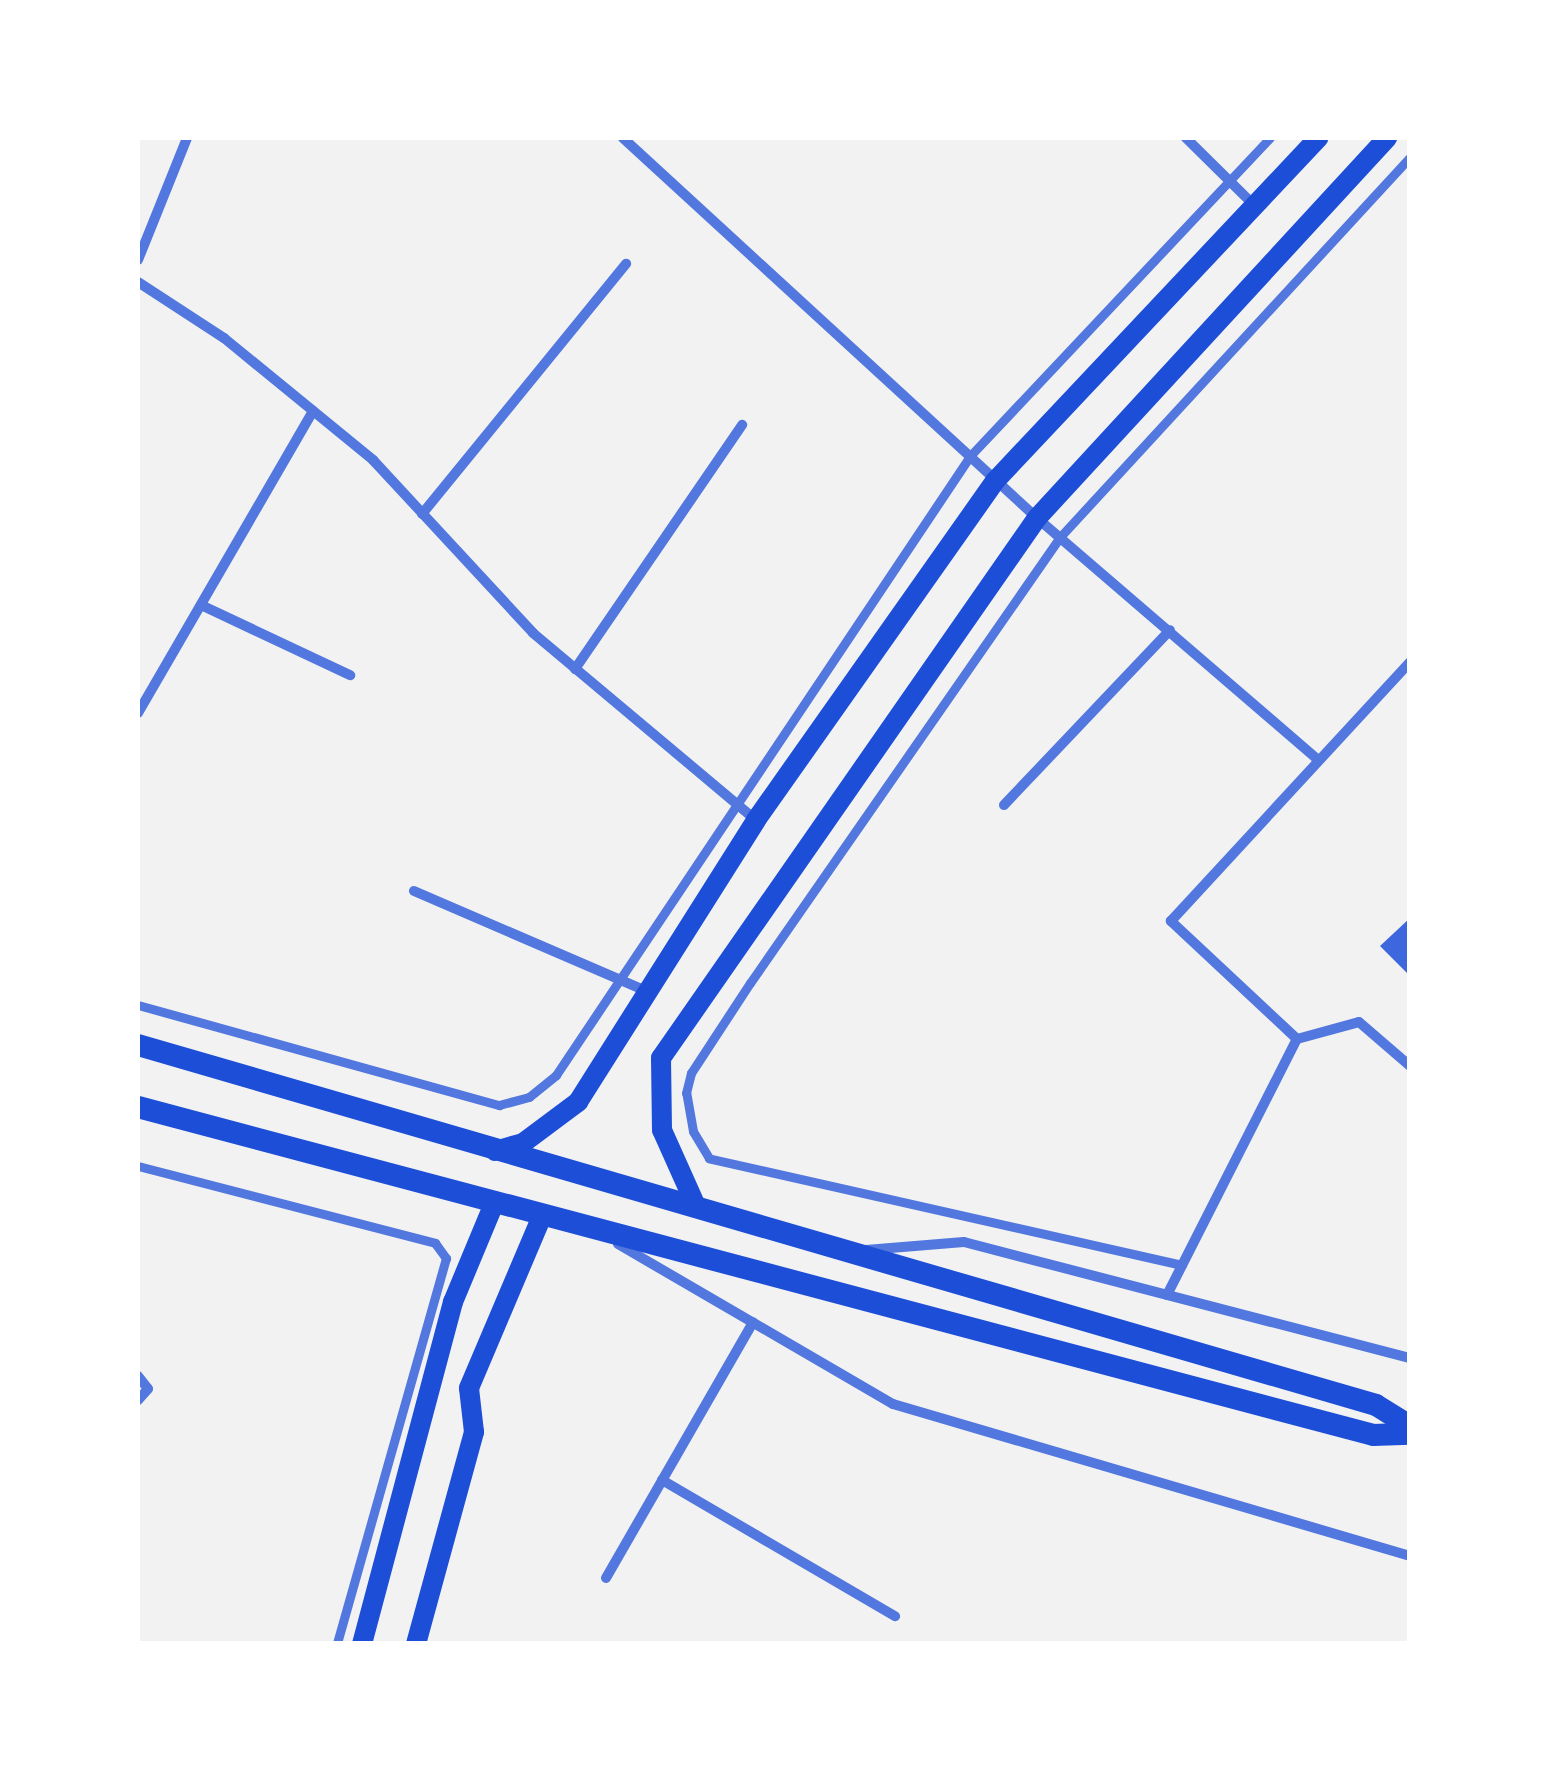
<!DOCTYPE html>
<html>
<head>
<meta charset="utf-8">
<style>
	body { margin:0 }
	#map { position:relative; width:1547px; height:1781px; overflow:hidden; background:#f2f2f2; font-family:Inter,sans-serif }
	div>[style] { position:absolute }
	.building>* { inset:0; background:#3d67dc }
	.pedestrian>* { height:9px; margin:-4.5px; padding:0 4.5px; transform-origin:4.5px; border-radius:4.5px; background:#5277de }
	.minor>* { height:10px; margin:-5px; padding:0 5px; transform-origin:5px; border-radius:5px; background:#5277de }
	.secondary>* { height:20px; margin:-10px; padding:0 10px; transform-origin:10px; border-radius:10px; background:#1d4ed8 }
	.primary>* { height:22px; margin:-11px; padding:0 11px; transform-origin:11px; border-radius:11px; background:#1d4ed8 }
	span { translate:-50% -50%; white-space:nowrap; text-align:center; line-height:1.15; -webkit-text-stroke:10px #fff; paint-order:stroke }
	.frame { position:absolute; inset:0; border:140px solid #fff; pointer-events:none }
</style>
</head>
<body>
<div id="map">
	<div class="building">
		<div style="clip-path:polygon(1410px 918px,1410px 976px,1380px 946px)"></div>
	</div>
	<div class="pedestrian">
		<div style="left:138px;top:1005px;width:375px;rotate:15.5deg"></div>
		<div style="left:499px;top:1105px;width:31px;rotate:-15deg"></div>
		<div style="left:529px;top:1097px;width:35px;rotate:-39deg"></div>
		<div style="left:556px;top:1075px;width:745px;rotate:-56.22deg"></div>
		<div style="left:970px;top:456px;width:437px;rotate:-46.7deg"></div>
		<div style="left:138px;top:1166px;width:307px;rotate:14.5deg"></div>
		<div style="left:435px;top:1243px;width:19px;rotate:54deg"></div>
		<div style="left:446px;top:1258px;width:401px;rotate:105.8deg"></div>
		<div style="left:1182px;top:1265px;width:485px;rotate:-167.3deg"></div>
		<div style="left:709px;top:1158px;width:31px;rotate:-121deg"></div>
		<div style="left:693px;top:1131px;width:39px;rotate:-100deg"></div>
		<div style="left:686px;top:1093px;width:21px;rotate:-76deg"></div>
		<div style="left:691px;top:1073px;width:108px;rotate:-56.8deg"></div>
		<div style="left:750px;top:983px;width:543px;rotate:-55.2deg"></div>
		<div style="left:1060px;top:537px;width:517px;rotate:-47.35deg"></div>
	</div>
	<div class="minor">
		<div style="left:623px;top:138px;width:562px;rotate:42.55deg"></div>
		<div style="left:1037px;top:518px;width:371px;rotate:40.7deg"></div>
		<div style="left:1186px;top:138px;width:95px;rotate:44.6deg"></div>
		<div style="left:138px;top:260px;width:131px;rotate:-68.1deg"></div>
		<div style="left:138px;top:282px;width:103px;rotate:33.1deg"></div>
		<div style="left:224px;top:338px;width:193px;rotate:39.3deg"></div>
		<div style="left:373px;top:460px;width:236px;rotate:47.2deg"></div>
		<div style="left:533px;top:633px;width:291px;rotate:40deg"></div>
		<div style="left:422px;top:514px;width:323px;rotate:-50.8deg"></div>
		<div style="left:201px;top:605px;width:165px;rotate:25.2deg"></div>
		<div style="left:575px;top:669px;width:296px;rotate:-55.6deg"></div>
		<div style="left:138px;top:713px;width:349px;rotate:-59.9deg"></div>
		<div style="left:1004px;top:805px;width:241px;rotate:-46.5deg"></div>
		<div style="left:414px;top:891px;width:255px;rotate:23.3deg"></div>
		<div style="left:1297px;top:1039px;width:173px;rotate:-136.9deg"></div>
		<div style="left:1171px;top:921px;width:352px;rotate:-47.3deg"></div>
		<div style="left:1297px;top:1039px;width:64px;rotate:-15.3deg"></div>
		<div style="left:1359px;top:1022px;width:67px;rotate:40.8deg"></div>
		<div style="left:618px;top:1244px;width:318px;rotate:30.2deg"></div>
		<div style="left:893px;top:1404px;width:539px;rotate:16.38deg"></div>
		<div style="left:866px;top:1250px;width:98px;rotate:-4.7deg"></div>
		<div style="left:964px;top:1242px;width:461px;rotate:14.6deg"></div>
		<div style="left:1167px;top:1295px;width:287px;rotate:-63.1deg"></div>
		<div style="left:138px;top:1376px;width:16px;rotate:52deg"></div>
		<div style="left:148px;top:1389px;width:15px;rotate:132deg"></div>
		<div style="left:662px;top:1480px;width:270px;rotate:30.3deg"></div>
		<div style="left:606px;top:1578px;width:295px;rotate:-60.1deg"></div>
	</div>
	<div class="secondary">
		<div style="left:495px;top:1151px;width:29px;rotate:-16deg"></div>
		<div style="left:523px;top:1143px;width:69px;rotate:-36.7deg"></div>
		<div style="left:578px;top:1102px;width:333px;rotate:-57.7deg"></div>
		<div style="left:756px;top:820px;width:416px;rotate:-54.8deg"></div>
		<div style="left:996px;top:480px;width:470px;rotate:-46.7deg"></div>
		<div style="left:696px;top:1206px;width:83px;rotate:-114.1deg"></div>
		<div style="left:662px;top:1130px;width:72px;rotate:-90.8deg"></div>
		<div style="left:661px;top:1058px;width:658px;rotate:-55.15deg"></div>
		<div style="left:1037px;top:518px;width:517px;rotate:-47.35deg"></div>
		<div style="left:362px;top:1644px;width:354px;rotate:-75.1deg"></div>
		<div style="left:453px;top:1302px;width:109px;rotate:-67.4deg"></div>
		<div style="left:416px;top:1644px;width:220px;rotate:-74.7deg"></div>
		<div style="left:474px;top:1432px;width:44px;rotate:-96.5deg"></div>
		<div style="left:469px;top:1388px;width:187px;rotate:-67deg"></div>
	</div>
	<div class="primary">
		<div style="left:138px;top:1045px;width:1289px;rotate:16.21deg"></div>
		<div style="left:1376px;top:1405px;width:40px;rotate:32deg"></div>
		<div style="left:138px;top:1107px;width:1278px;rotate:14.87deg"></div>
		<div style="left:1373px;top:1435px;width:37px;rotate:-2deg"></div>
	</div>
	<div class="frame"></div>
</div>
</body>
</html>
